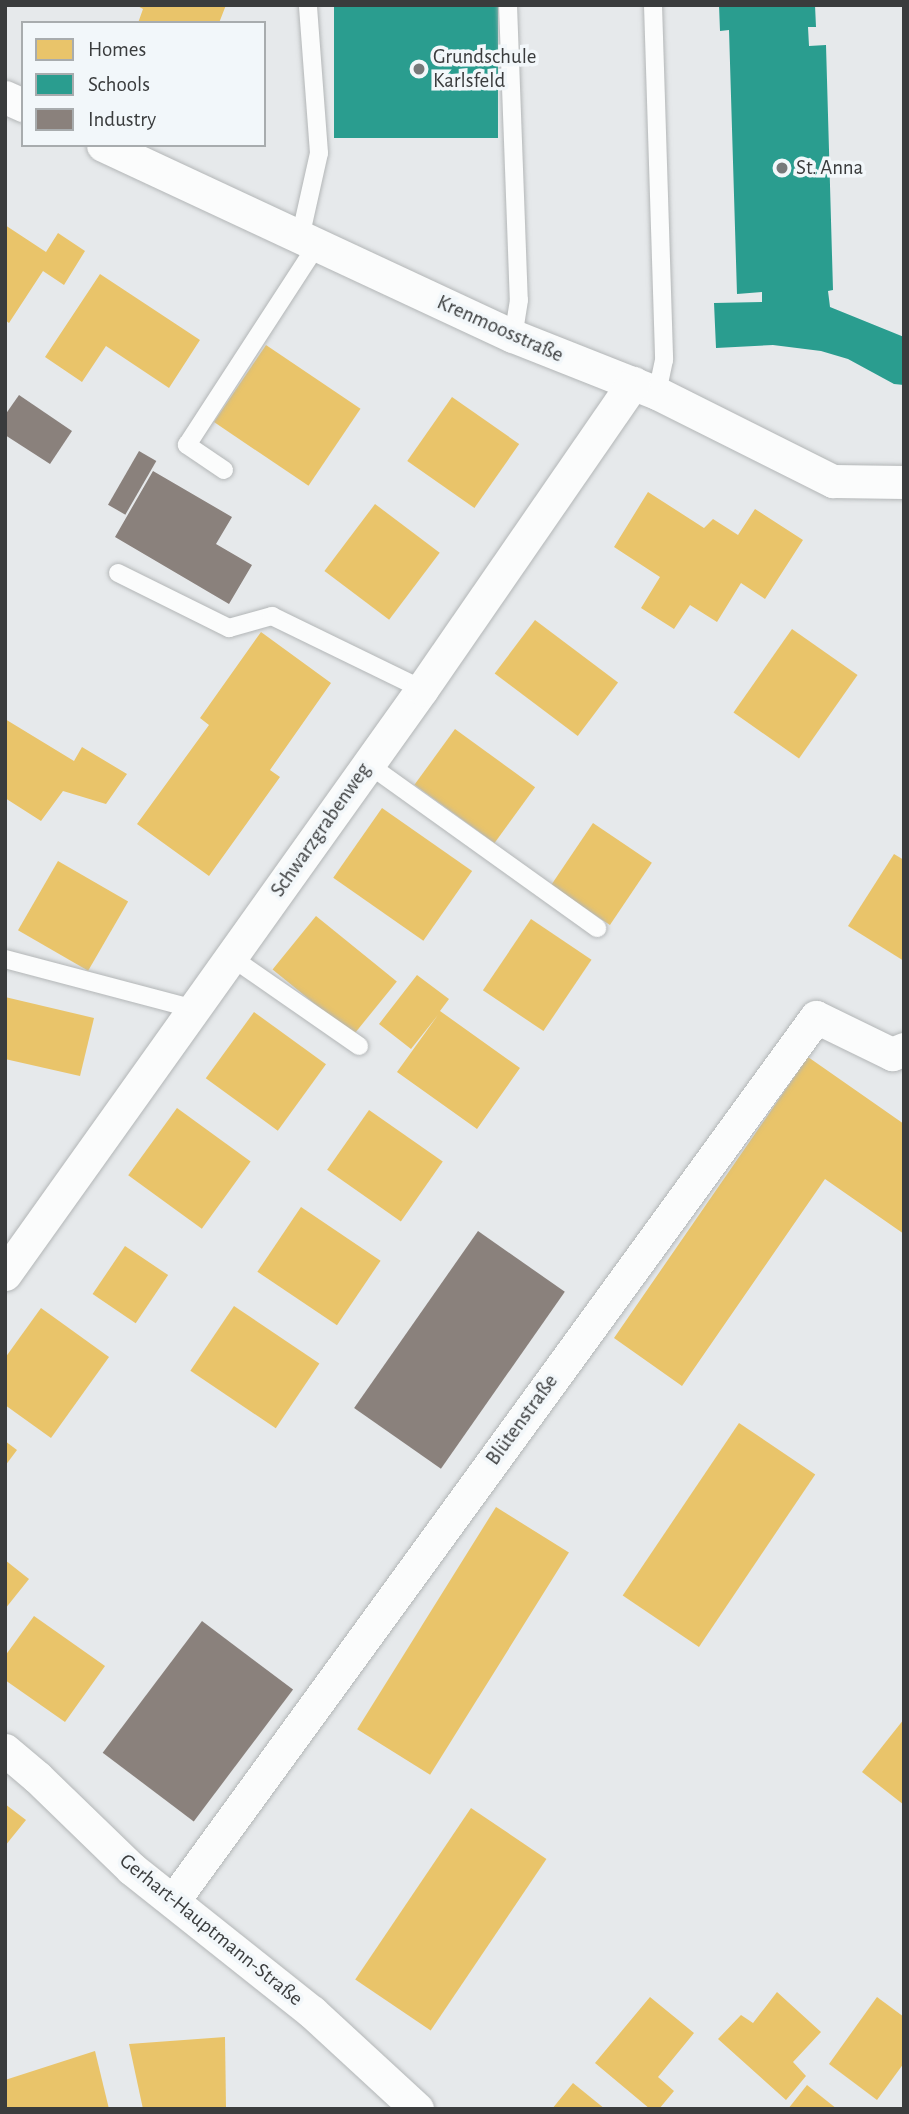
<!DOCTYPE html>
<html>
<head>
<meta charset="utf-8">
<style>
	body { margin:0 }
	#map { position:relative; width:909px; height:2114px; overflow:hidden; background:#e6e9eb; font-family:"Alegreya Sans",sans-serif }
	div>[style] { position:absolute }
	.homes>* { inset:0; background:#e9c46a; transform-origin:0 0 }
	.schools>* { inset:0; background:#2a9d8f; transform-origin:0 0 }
	.industry>* { inset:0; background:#8a817c; transform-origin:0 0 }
	.roads { filter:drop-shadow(0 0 2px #b3b6b7) drop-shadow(0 0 2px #b3b6b7) }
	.service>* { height:18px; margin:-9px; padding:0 9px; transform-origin:9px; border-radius:9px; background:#fbfcfc }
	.minor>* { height:33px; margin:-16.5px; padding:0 16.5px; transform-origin:16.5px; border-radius:16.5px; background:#fbfcfc }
	.dots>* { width:19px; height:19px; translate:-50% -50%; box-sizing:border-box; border:4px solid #f2f7fa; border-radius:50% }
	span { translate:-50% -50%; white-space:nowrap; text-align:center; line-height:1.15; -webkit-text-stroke:7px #f2f7fa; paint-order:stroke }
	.poi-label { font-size:21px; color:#3a3c3d }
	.left { translate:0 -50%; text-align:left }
	.street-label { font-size:21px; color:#3a3c3d }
	.frame { position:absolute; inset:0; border:7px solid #3a3c3d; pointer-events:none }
	.legend { position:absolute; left:21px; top:21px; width:245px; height:126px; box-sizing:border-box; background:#f2f7fa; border:2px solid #a8acae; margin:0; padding:9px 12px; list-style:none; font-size:21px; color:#3a3c3d }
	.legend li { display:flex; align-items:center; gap:14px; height:35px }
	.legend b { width:35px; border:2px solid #a8acae }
</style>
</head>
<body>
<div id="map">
	<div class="homes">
		<div style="clip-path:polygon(136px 5px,226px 5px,219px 23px,138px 23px,143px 9px)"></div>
		<div style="clip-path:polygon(5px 225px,46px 252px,58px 233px,85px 251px,64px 285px,43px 271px,9px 323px,5px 320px)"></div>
		<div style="clip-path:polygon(100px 274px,200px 340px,169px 388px,106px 346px,82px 382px,45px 357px)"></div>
		<div style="left:266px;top:345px;width:114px;height:93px;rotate:34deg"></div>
		<div style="left:452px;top:397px;width:82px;height:78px;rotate:35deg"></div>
		<div style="clip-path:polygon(648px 492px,704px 528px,713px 519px,738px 535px,755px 509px,803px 540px,765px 599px,741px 583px,717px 622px,690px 605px,674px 629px,641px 608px,660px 577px,614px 547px)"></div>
		<div style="left:375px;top:504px;width:81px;height:84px;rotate:37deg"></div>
		<div style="left:535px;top:620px;width:104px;height:67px;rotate:37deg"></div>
		<div style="left:792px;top:629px;width:80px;height:102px;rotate:35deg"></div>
		<div style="clip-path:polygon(261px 632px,331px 683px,270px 770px,280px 777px,209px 876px,137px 824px,209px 725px,200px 718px)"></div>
		<div style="clip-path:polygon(5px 719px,74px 761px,82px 747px,127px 774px,106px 804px,63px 791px,41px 821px,5px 798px)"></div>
		<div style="left:455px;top:729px;width:99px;height:69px;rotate:36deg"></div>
		<div style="left:382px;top:808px;width:110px;height:85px;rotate:35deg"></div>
		<div style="left:593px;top:823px;width:71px;height:75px;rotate:34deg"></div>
		<div style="clip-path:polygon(894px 854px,904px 860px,904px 961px,848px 926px)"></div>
		<div style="left:58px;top:861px;width:81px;height:80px;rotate:30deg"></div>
		<div style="left:316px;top:916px;width:104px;height:69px;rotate:39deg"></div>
		<div style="left:531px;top:919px;width:73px;height:86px;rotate:34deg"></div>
		<div style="clip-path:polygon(417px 975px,449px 999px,440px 1011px,520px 1068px,477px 1129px,397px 1072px,438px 1015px,411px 1049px,379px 1024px)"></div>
		<div style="clip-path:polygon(5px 997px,94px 1018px,80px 1076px,5px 1059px)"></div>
		<div style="left:254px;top:1012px;width:89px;height:82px;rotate:36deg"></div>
		<div style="clip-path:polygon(808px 1057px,904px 1124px,904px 1234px,825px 1179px,682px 1386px,614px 1338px)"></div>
		<div style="left:177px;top:1108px;width:91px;height:83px;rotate:36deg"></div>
		<div style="left:369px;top:1110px;width:90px;height:73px;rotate:35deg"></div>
		<div style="left:301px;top:1207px;width:96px;height:78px;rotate:34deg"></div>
		<div style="left:125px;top:1246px;width:52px;height:58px;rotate:34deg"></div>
		<div style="left:234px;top:1306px;width:103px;height:78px;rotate:34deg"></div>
		<div style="clip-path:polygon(41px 1308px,109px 1357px,51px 1438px,5px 1405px,5px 1358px)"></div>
		<div style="left:739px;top:1423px;width:92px;height:208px;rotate:34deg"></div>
		<div style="clip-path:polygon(5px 1441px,17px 1450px,5px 1466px)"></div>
		<div style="left:496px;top:1507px;width:86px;height:262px;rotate:32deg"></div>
		<div style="clip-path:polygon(5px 1560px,29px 1579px,5px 1609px)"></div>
		<div style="clip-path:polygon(34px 1616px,105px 1666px,65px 1722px,5px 1680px,5px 1656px)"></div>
		<div style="clip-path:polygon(904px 1719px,904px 1805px,862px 1772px)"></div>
		<div style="clip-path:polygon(5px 1804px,26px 1820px,5px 1846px)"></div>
		<div style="left:471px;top:1808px;width:91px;height:207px;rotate:34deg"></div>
		<div style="clip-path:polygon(777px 1992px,821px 2032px,793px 2062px,806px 2076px,786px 2100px,718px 2039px,741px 2015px,753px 2023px)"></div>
		<div style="clip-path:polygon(650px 1997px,694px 2033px,658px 2077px,674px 2091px,659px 2109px,650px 2109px,595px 2063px)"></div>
		<div style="clip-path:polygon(877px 1997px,904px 2017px,904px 2063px,877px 2100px,829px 2064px)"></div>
		<div style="clip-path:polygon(225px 2037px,226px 2108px,143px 2109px,129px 2044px)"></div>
		<div style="clip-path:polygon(95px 2051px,109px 2109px,5px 2109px,5px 2080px)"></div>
		<div style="clip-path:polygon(573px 2083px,605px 2109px,552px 2109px)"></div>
		<div style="clip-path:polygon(807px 2085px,837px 2109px,788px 2109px)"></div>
	</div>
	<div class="schools">
		<div style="left:334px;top:5px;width:164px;height:133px"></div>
		<div style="clip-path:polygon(719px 5px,815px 5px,816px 27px,808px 27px,809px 46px,826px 45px,833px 290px,828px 291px,830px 307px,904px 337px,904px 385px,894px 384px,848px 359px,821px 351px,773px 345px,716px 348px,714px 303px,762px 302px,762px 292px,737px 294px,729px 30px,720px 31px)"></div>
	</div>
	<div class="industry">
		<div style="clip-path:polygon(19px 395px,72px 431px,50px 464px,5px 435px,5px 415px)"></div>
		<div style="left:139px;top:451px;width:20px;height:62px;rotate:30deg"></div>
		<div style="clip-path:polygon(153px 471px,232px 517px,216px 544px,252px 565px,229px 604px,115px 537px)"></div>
		<div style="left:478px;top:1231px;width:106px;height:216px;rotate:35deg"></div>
		<div style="left:202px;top:1621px;width:114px;height:165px;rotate:37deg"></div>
	</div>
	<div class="roads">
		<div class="service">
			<div style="left:508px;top:5px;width:295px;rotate:87.9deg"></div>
			<div style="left:519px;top:300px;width:36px;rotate:99deg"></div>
			<div style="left:653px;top:5px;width:355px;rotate:88.2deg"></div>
			<div style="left:664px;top:360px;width:34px;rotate:102deg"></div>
			<div style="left:300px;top:238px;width:87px;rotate:-77.4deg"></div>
			<div style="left:319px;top:153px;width:148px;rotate:-94.3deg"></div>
			<div style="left:224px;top:470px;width:45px;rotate:-146deg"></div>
			<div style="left:187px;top:445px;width:237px;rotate:-57deg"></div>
			<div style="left:118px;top:573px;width:124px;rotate:26.4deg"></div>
			<div style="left:229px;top:628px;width:45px;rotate:-15.6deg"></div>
			<div style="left:272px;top:616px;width:167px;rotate:26deg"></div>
			<div style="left:368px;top:764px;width:282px;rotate:35.6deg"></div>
			<div style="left:231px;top:957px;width:156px;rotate:34.8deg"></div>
			<div style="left:5px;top:959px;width:196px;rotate:14.8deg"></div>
		</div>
		<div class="minor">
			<div style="left:5px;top:97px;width:20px;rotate:24deg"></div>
			<div style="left:103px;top:145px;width:452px;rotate:25deg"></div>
			<div style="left:513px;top:336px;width:155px;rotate:21.6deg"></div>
			<div style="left:657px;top:393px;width:197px;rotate:26.6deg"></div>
			<div style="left:833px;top:481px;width:71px;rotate:0.8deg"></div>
			<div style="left:5px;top:1274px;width:718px;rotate:-54.52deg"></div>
			<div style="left:422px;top:689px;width:372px;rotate:-55.4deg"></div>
			<div style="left:5px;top:1750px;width:42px;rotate:40.2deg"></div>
			<div style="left:37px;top:1777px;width:132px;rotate:44.1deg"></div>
			<div style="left:132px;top:1869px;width:230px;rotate:38.5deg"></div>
			<div style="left:312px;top:2012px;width:143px;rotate:42.7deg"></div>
			<div style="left:173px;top:1901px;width:1093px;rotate:-53.97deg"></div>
			<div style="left:816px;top:1017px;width:85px;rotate:26deg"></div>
			<div style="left:892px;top:1054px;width:13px;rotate:-23deg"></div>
		</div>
	</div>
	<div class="dots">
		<div style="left:419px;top:69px;background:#76797a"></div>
		<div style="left:782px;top:168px;background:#76797a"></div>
	</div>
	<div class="poi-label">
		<span class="left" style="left:433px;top:69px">Grundschule<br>Karlsfeld</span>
		<span class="left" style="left:796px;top:168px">St. Anna</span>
	</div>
	<div class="street-label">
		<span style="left:500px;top:329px;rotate:24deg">Krenmoosstraße</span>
		<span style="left:321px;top:830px;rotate:-55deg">Schwarzgrabenweg</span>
		<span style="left:522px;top:1420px;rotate:-54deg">Blütenstraße</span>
		<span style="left:211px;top:1930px;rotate:39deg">Gerhart-Hauptmann-Straße</span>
	</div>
	<div class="frame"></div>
	<ul class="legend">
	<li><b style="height:19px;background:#e9c46a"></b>Homes</li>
	<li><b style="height:19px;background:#2a9d8f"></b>Schools</li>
	<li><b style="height:19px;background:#8a817c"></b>Industry</li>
	</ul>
</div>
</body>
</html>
